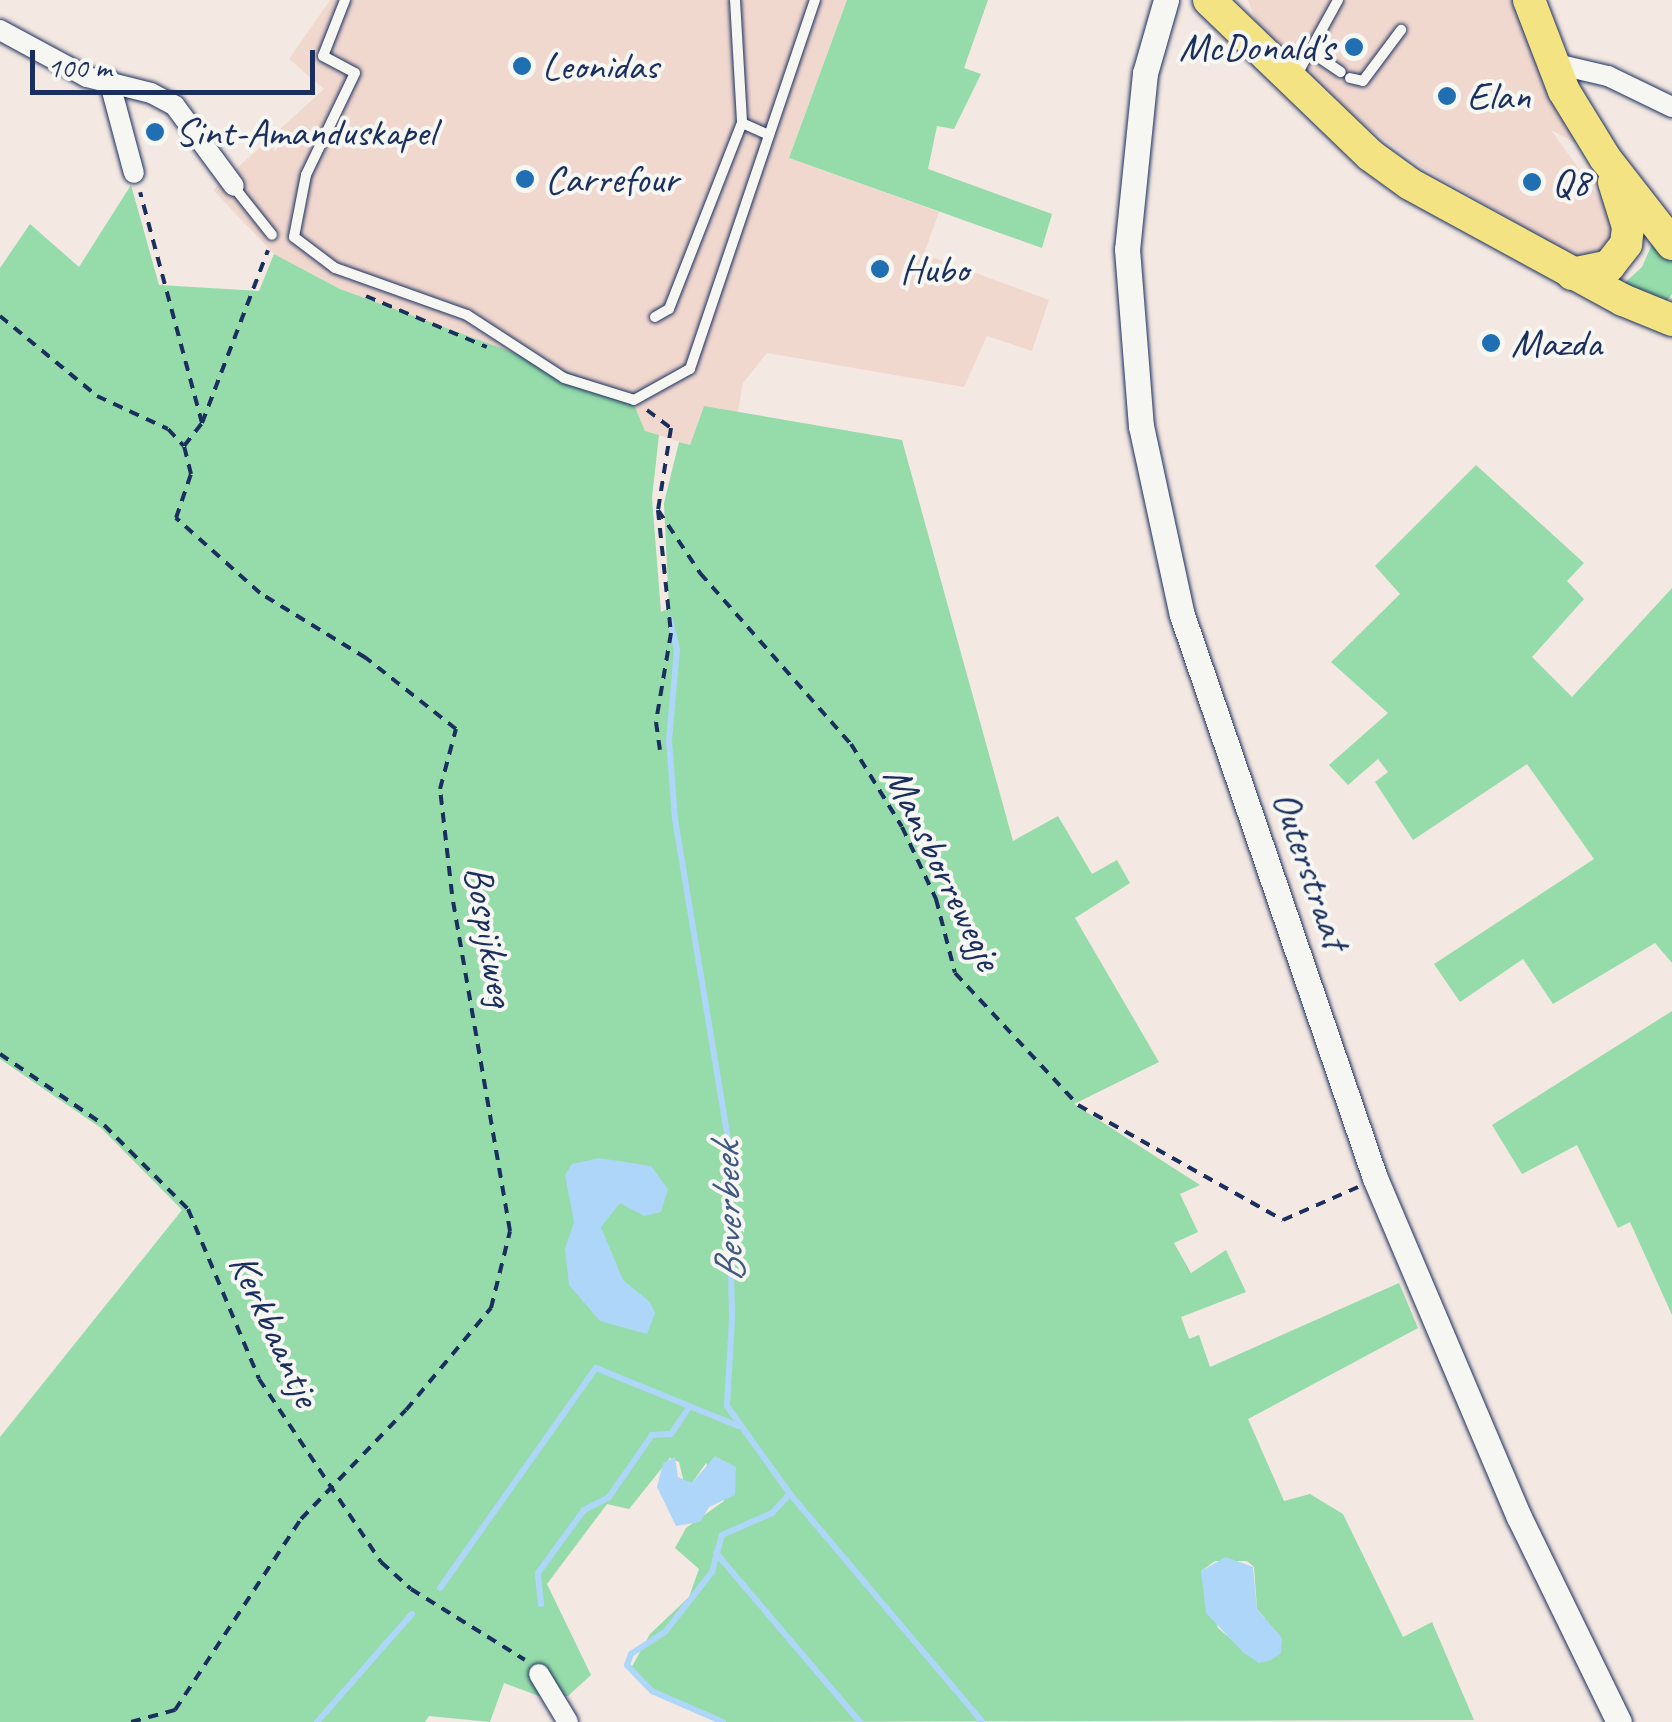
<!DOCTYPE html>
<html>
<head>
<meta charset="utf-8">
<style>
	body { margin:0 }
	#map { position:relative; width:1672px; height:1722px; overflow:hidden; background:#f4e8e2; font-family:Caveat,sans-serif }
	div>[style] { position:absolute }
	.built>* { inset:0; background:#f1d8cf }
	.green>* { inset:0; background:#95dcaa }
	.water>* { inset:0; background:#aed6f8 }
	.stream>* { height:6px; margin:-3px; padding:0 3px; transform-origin:3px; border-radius:3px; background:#aed6f8 }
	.path>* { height:4px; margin-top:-2px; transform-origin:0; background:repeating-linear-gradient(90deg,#1b2f5e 0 10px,transparent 0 18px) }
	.roads { filter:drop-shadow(0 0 2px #1b2f5e) drop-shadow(0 0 2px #1b2f5e) }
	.service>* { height:10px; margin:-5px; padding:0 5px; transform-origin:5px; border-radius:5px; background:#f6f6f2 }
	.minor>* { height:20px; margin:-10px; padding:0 10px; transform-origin:10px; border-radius:10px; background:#f6f6f2 }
	.tertiary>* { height:25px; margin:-12.5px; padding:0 12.5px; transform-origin:12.5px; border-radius:12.5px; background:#f6f6f2 }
	.primary>* { height:32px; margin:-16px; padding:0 16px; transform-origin:16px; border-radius:16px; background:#f4e382 }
	.dots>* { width:28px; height:28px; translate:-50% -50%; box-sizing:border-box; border:5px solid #f6f6f2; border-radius:50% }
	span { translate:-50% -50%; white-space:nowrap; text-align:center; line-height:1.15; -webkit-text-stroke:8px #f6f6f2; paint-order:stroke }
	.poi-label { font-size:40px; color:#1b2f5e }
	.right { translate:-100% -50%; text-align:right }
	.left { translate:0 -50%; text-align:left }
	.street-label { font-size:40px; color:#1b2f5e }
	.water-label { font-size:42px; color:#405984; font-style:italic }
	.scale { position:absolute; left:30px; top:50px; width:285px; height:45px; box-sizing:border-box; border:5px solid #1b2f5e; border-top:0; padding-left:12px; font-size:30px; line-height:35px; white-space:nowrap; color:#1b2f5e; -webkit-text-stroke:8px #f6f6f2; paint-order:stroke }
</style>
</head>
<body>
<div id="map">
	<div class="built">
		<div style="clip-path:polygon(330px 0,847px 0,789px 158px,939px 212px,924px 254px,1049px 300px,1032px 351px,987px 336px,964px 387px,767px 353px,743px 383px,738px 412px,704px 406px,690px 445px,645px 431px,583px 379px,340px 289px,274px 254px,213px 190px,324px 89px,289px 59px)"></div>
		<div style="clip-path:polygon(1248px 0,1529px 0,1605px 158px,1551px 130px,1610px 212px,1614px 236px,1600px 254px,1576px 258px,1424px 168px,1363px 124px,1256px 22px)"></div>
	</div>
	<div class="green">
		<div style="clip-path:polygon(847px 0,988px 0,964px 68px,981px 74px,954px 129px,937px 126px,928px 169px,1052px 214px,1042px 248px,789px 158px)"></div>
		<div style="clip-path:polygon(evenodd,131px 185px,159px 285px,259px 291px,274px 254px,340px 289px,630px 395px,645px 431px,659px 435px,652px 498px,661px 612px,669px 608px,664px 503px,679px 442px,690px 445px,704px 406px,902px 440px,1013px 841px,1058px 816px,1092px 874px,1117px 860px,1130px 883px,1075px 918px,1159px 1062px,1074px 1104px,1200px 1185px,1180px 1194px,1198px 1232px,1174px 1243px,1191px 1273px,1226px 1250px,1246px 1292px,1181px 1317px,1189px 1339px,1199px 1335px,1210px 1367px,1399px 1283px,1418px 1328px,1248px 1419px,1284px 1501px,1310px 1494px,1343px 1514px,1403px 1637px,1432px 1622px,1474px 1720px,721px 1722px,659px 1695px,630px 1670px,650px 1634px,689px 1597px,699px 1569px,675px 1548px,686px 1528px,724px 1501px,706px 1463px,692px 1483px,684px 1483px,679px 1462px,670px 1458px,629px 1509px,607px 1504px,547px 1584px,591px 1675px,568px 1696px,539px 1696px,504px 1683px,490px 1722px,429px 1716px,425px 1722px,0 1722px,0 1437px,182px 1210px,101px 1128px,0 1059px,0 268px,30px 224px,79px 267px,131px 185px,1215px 1561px,1247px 1561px,1254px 1567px,1257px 1609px,1265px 1618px,1259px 1663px,1218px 1628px,1201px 1571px,1215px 1561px)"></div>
		<div style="clip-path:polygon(1652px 244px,1672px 260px,1672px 294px,1661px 310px,1618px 289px,1642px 267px)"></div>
		<div style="clip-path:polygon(1476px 465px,1584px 563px,1567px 581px,1584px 599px,1532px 657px,1572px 697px,1672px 588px,1672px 963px,1655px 943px,1553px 1004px,1523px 959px,1460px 1002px,1434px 964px,1594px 859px,1527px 764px,1413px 840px,1375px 782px,1388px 772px,1378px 759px,1348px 785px,1329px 765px,1388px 713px,1331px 662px,1400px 594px,1375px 566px)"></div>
		<div style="clip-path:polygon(1672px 1011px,1672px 1315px,1630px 1222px,1618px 1228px,1577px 1145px,1522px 1174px,1492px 1125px)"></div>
	</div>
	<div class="water">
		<div style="clip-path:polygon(599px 1158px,651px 1166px,668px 1189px,661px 1212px,644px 1216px,620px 1203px,601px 1227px,623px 1280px,650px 1302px,655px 1313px,647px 1334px,600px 1321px,569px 1285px,565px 1249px,574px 1222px,565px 1175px,572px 1164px)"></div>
		<div style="clip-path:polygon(715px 1456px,736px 1467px,735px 1495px,709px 1507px,700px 1522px,676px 1526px,657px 1487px,663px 1463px,675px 1457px,678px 1477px,692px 1483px)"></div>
		<div style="clip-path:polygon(1226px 1557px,1253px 1567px,1257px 1609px,1282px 1638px,1281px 1653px,1271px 1660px,1259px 1663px,1244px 1653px,1206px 1613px,1201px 1571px)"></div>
	</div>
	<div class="stream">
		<div style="left:670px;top:619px;width:31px;rotate:77deg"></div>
		<div style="left:677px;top:649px;width:92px;rotate:95deg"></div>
		<div style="left:669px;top:741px;width:78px;rotate:85.6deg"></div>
		<div style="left:675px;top:819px;width:325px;rotate:80.6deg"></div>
		<div style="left:728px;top:1140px;width:179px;rotate:88.7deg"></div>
		<div style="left:732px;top:1319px;width:87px;rotate:93.3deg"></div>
		<div style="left:727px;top:1406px;width:108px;rotate:54.4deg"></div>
		<div style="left:790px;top:1494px;width:299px;rotate:49.8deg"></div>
		<div style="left:716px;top:1553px;width:222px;rotate:49.6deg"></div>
		<div style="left:440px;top:1588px;width:270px;rotate:-54.7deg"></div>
		<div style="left:596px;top:1368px;width:153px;rotate:22.2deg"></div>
		<div style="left:541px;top:1604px;width:31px;rotate:-96deg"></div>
		<div style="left:538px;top:1573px;width:78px;rotate:-53.9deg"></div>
		<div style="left:584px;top:1510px;width:28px;rotate:-27deg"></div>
		<div style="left:609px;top:1497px;width:75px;rotate:-55.3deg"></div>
		<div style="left:652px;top:1435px;width:19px;rotate:-3deg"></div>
		<div style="left:671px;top:1434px;width:30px;rotate:-56deg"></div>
		<div style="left:317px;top:1722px;width:144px;rotate:-48.7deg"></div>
		<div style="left:723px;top:1722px;width:77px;rotate:-156.4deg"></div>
		<div style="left:652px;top:1691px;width:36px;rotate:-134deg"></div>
		<div style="left:627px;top:1665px;width:12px;rotate:-70deg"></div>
		<div style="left:631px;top:1654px;width:40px;rotate:-32.9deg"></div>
		<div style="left:665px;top:1632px;width:76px;rotate:-51.9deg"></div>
		<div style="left:712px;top:1572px;width:38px;rotate:-75deg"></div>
		<div style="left:722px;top:1535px;width:55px;rotate:-23.7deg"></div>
		<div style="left:772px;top:1513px;width:26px;rotate:-47deg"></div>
	</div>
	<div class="path">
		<div style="left:366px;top:296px;width:131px;rotate:22.9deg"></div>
		<div style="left:0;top:316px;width:126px;rotate:39.5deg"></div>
		<div style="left:97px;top:396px;width:78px;rotate:24.9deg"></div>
		<div style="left:168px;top:429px;width:23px;rotate:47deg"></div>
		<div style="left:647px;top:410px;width:30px;rotate:37deg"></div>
		<div style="left:671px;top:428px;width:83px;rotate:99deg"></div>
		<div style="left:658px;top:510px;width:124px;rotate:84deg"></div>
		<div style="left:671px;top:633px;width:90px;rotate:99.6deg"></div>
		<div style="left:656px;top:722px;width:28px;rotate:82deg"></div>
		<div style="left:202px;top:423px;width:185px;rotate:-69.1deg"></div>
		<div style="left:658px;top:510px;width:76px;rotate:56.3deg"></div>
		<div style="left:700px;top:573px;width:228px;rotate:48.6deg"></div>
		<div style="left:851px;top:744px;width:97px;rotate:58.4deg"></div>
		<div style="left:902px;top:827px;width:80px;rotate:64.7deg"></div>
		<div style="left:936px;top:899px;width:76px;rotate:75.6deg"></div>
		<div style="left:955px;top:973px;width:180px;rotate:47deg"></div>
		<div style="left:1078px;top:1105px;width:235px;rotate:29.3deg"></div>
		<div style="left:1283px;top:1220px;width:82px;rotate:-23.7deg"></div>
		<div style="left:0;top:1054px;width:126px;rotate:34.3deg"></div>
		<div style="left:104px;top:1125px;width:119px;rotate:45deg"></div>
		<div style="left:188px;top:1209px;width:184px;rotate:67.3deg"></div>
		<div style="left:259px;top:1379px;width:220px;rotate:56.3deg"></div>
		<div style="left:381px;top:1562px;width:40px;rotate:42deg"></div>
		<div style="left:411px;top:1589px;width:134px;rotate:31.9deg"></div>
		<div style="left:131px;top:1722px;width:46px;rotate:-15.3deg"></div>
		<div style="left:175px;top:1710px;width:229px;rotate:-56.6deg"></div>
		<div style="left:301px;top:1519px;width:151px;rotate:-46.1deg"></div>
		<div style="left:406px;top:1410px;width:133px;rotate:-50.2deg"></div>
		<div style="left:491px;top:1308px;width:79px;rotate:-76.1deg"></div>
		<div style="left:510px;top:1231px;width:342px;rotate:-99.8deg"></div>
		<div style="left:452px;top:894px;width:106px;rotate:-96.5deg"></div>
		<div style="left:440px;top:789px;width:62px;rotate:-75.1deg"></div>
		<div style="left:456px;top:729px;width:115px;rotate:-141.7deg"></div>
		<div style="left:366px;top:658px;width:124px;rotate:-148.5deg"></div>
		<div style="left:260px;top:593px;width:113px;rotate:-138.2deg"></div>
		<div style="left:176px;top:518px;width:46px;rotate:-71.2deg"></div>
		<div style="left:191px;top:474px;width:29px;rotate:-104deg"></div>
		<div style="left:184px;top:446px;width:29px;rotate:-52deg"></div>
		<div style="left:202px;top:423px;width:239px;rotate:-105deg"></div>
	</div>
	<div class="roads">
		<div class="service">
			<div style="left:345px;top:0;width:60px;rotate:111.4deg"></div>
			<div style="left:323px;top:56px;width:36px;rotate:28deg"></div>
			<div style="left:355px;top:73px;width:113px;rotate:115.7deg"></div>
			<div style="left:306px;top:175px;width:63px;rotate:101deg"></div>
			<div style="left:294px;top:237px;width:51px;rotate:37.1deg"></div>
			<div style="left:335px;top:268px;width:140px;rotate:19.6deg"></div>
			<div style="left:467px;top:315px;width:116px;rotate:33deg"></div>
			<div style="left:564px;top:378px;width:73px;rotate:17.4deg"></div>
			<div style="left:634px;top:400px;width:64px;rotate:-29deg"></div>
			<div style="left:690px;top:369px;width:390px;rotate:-71.3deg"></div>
			<div style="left:735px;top:0;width:123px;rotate:86.7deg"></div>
			<div style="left:742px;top:123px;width:27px;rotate:24deg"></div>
			<div style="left:1319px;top:39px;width:19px;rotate:87deg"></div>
			<div style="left:1320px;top:58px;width:25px;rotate:34deg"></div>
			<div style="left:1295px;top:78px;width:89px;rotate:-61.1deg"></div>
			<div style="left:1350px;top:78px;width:13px;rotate:13deg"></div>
			<div style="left:1363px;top:81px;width:64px;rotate:-53.3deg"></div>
			<div style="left:234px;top:187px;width:61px;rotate:51.6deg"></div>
			<div style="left:655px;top:317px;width:16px;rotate:-30deg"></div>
			<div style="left:669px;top:309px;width:200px;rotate:-68.6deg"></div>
		</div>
		<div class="minor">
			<div style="left:0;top:30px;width:99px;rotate:28.4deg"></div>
			<div style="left:87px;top:77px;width:66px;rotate:14deg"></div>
			<div style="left:151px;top:93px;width:27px;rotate:28deg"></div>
			<div style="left:175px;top:106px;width:99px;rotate:53.6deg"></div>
			<div style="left:1552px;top:63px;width:57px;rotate:13.1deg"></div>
			<div style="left:1608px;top:76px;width:71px;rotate:25.8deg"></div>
			<div style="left:109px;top:80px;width:96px;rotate:75deg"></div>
			<div style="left:539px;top:1674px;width:56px;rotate:58.9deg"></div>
		</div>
		<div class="tertiary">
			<div style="left:1166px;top:0;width:76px;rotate:106deg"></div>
			<div style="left:1145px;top:73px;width:177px;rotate:95.8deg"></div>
			<div style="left:1127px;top:249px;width:178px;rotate:85.5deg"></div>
			<div style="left:1141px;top:426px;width:193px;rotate:77.8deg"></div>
			<div style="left:1182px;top:615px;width:595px;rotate:71.08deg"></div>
			<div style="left:1375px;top:1178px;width:368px;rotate:67deg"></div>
			<div style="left:1519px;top:1517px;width:228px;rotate:64deg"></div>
		</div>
		<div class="primary">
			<div style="left:1209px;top:0;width:223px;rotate:43.9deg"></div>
			<div style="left:1370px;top:155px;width:49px;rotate:35.9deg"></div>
			<div style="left:1410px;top:184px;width:243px;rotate:28.6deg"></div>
			<div style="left:1623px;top:300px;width:53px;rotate:22.2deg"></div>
			<div style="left:1529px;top:0;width:97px;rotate:69deg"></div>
			<div style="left:1564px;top:91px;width:79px;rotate:58.5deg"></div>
			<div style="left:1605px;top:158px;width:109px;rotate:52.1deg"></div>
			<div style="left:1572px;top:274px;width:38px;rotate:-12deg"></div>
			<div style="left:1609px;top:266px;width:28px;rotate:-52deg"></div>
			<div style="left:1626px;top:244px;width:17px;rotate:-83deg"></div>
			<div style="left:1628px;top:227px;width:47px;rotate:-107.3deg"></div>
		</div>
	</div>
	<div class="dots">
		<div style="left:1354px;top:47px;background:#1f6fb2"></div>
		<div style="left:522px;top:66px;background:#1f6fb2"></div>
		<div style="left:1447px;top:96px;background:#1f6fb2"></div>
		<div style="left:155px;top:132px;background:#1f6fb2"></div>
		<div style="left:525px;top:179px;background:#1f6fb2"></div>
		<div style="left:1532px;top:182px;background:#1f6fb2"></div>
		<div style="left:880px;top:269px;background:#1f6fb2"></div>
		<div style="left:1491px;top:343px;background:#1f6fb2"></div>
	</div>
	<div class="poi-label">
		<span class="right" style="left:1334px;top:47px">McDonald's</span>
		<span class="left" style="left:542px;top:66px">Leonidas</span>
		<span class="left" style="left:1467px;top:96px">Elan</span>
		<span class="left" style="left:175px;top:132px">Sint-Amanduskapel</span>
		<span class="left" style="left:545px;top:179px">Carrefour</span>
		<span class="left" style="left:1552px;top:182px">Q8</span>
		<span class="left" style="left:900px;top:269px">Hubo</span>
		<span class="left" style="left:1511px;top:343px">Mazda</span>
	</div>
	<div class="street-label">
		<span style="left:943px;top:868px;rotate:64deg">Mansborrewegje</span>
		<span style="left:1311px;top:870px;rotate:71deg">Outerstraat</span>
		<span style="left:490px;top:936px;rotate:80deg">Bospijkweg</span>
		<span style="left:275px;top:1330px;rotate:65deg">Kerkbaantje</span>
	</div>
	<div class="water-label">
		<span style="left:728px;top:1213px;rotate:-92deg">Beverbeek</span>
	</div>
	<div class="scale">100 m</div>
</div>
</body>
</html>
